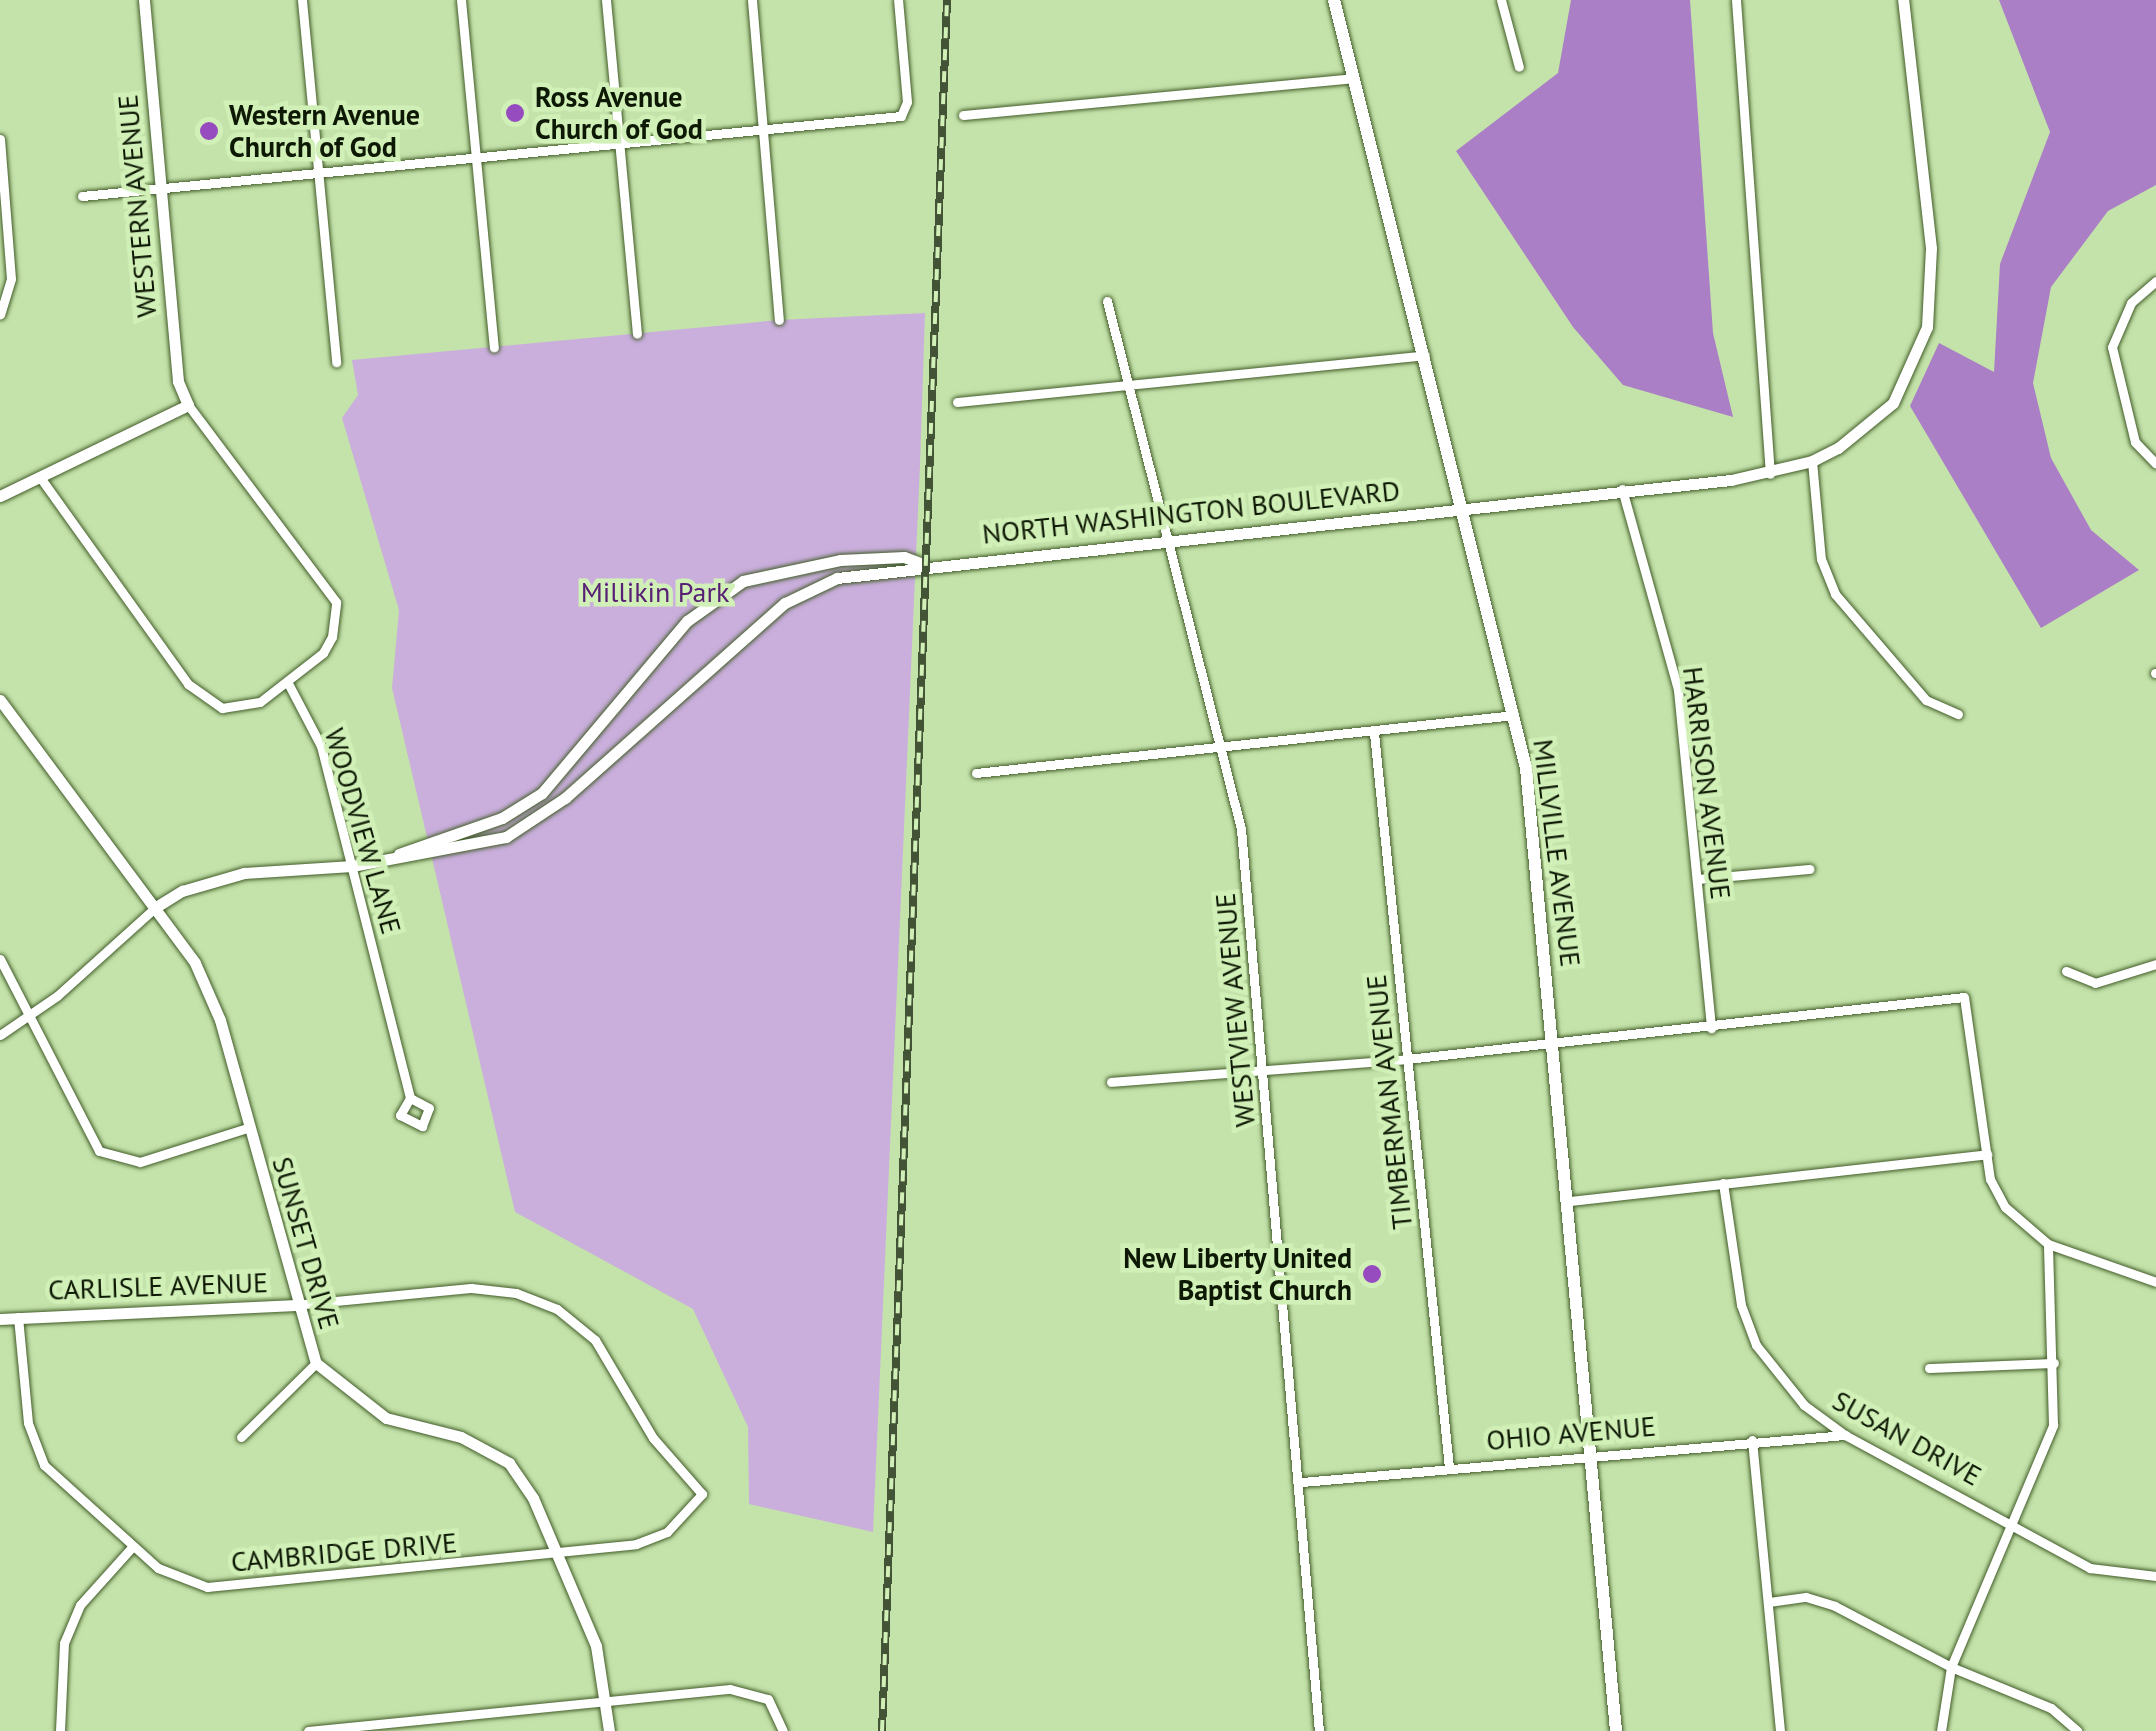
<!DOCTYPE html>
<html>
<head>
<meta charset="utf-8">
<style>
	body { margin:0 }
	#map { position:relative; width:2156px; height:1731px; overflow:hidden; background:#c4e3aa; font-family:"PT Sans",sans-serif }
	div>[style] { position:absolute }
	.green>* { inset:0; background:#caafdd }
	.forest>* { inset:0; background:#aa7fc5 }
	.roads { filter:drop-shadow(0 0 2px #435d2a) drop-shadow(0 0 2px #435d2a) }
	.minor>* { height:9px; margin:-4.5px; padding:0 4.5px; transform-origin:4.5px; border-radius:4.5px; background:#fff }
	.tertiary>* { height:11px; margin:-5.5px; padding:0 5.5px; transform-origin:5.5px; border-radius:5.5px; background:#fff }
	.secondary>* { height:12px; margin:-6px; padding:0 6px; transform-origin:6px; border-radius:6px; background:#fff }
	.rail>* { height:8px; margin-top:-4px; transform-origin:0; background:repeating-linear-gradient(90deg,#d1f0b7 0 11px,#435335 0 22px); box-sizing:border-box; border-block:2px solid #435335 }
	.dots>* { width:28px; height:28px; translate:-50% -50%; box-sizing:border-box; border:5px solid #d1f0b7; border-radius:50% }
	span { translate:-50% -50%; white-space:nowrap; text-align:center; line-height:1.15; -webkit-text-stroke:9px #d1f0b7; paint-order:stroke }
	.poi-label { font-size:28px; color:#0e1905; font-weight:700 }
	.left { translate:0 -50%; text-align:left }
	.right { translate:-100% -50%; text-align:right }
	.street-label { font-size:28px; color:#0e1905 }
	.park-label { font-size:28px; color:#572074 }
</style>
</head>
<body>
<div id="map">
	<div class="green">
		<div style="clip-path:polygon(925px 313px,920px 465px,873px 1532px,749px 1504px,748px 1427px,693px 1309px,515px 1212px,392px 688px,399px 610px,342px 418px,358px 395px,352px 360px,779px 320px)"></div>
	</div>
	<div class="forest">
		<div style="clip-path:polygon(1571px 0,1690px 0,1713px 333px,1733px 417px,1623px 385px,1573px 327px,1456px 151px,1558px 73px)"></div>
		<div style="clip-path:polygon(1999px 0,2156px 0,2156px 185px,2108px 211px,2051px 287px,2033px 383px,2051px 458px,2091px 530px,2139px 570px,2041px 628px,1910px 406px,1939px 343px,1994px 372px,2000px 264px,2050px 132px)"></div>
	</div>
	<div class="roads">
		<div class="minor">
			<div style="left:302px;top:0;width:364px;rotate:84.6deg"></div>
			<div style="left:461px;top:0;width:349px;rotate:84.6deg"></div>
			<div style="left:606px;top:0;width:335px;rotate:84.7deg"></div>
			<div style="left:752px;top:0;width:321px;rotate:85.2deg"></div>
			<div style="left:1501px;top:0;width:69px;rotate:75deg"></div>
			<div style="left:1736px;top:0;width:475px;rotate:85.9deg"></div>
			<div style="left:963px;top:115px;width:392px;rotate:-5.4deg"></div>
			<div style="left:0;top:139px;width:140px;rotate:85.5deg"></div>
			<div style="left:11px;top:279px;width:37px;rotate:107deg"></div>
			<div style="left:82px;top:196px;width:823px;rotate:-5.58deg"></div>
			<div style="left:901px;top:116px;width:15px;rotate:-67deg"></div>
			<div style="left:907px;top:102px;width:102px;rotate:-95deg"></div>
			<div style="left:2156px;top:281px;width:33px;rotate:139deg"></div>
			<div style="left:2131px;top:303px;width:48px;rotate:113.4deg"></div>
			<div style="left:2112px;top:347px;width:98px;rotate:76.4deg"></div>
			<div style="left:2135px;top:442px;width:30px;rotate:46deg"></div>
			<div style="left:1107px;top:301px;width:545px;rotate:75.76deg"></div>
			<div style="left:1241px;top:829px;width:905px;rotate:85.06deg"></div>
			<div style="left:957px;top:402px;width:470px;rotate:-5.7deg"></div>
			<div style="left:1812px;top:461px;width:98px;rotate:84.8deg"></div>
			<div style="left:1821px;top:559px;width:38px;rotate:68deg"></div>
			<div style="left:1835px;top:594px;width:140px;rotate:49.4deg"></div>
			<div style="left:1926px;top:700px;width:35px;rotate:24deg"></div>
			<div style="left:42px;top:480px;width:251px;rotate:54.4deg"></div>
			<div style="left:188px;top:684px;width:42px;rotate:35.2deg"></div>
			<div style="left:222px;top:708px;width:38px;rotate:-9deg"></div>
			<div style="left:260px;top:702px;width:80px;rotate:-37.9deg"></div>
			<div style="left:323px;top:653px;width:18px;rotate:-61deg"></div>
			<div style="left:332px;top:637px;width:35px;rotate:-83deg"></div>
			<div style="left:336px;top:602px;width:246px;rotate:-126.9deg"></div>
			<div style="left:1622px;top:489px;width:209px;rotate:74.4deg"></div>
			<div style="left:1678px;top:690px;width:340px;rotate:84.4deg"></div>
			<div style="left:2155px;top:673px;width:1px"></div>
			<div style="left:289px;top:685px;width:69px;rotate:62.3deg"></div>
			<div style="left:321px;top:746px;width:363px;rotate:75.8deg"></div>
			<div style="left:410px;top:1098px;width:20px;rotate:120deg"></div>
			<div style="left:400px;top:1115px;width:25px;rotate:27deg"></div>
			<div style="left:422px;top:1126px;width:19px;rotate:-69deg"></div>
			<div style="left:429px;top:1108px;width:21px;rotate:-152deg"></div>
			<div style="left:1374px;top:733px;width:738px;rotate:84.17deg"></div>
			<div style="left:976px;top:773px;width:541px;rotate:-6.15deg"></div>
			<div style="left:1697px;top:879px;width:113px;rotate:-5.1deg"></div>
			<div style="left:0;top:959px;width:216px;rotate:62.7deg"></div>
			<div style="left:99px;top:1151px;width:42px;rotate:15deg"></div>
			<div style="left:140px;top:1162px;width:112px;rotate:-17.6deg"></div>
			<div style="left:2066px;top:971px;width:31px;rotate:22deg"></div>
			<div style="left:2095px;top:983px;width:64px;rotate:-17.3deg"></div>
			<div style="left:0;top:1035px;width:69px;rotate:-34.4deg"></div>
			<div style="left:57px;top:996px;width:133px;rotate:-42deg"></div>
			<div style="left:1111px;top:1082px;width:297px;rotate:-4.4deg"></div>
			<div style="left:1407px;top:1059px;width:560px;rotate:-6.35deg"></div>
			<div style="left:1964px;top:997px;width:184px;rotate:81.9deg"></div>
			<div style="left:1990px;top:1179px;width:32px;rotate:62deg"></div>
			<div style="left:2005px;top:1207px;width:57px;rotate:40.7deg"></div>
			<div style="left:2048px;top:1244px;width:114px;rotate:19.4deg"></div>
			<div style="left:1723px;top:1183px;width:123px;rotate:81.6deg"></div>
			<div style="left:1741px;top:1305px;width:43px;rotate:69.4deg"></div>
			<div style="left:1756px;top:1345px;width:77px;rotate:51.3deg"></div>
			<div style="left:1804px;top:1405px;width:51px;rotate:36.2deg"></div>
			<div style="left:1845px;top:1435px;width:279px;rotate:28.5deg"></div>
			<div style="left:2090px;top:1568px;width:66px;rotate:6.9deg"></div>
			<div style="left:1570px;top:1201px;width:420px;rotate:-6.4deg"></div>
			<div style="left:18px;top:1317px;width:106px;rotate:84.6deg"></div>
			<div style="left:28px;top:1423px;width:45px;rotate:69.1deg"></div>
			<div style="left:44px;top:1465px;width:154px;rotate:42.1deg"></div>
			<div style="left:158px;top:1568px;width:53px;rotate:21.2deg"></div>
			<div style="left:207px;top:1587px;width:431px;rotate:-5.7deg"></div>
			<div style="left:636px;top:1544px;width:33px;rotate:-21deg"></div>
			<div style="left:667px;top:1532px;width:52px;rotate:-47.4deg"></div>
			<div style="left:702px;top:1494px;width:74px;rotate:-131.2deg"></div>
			<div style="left:653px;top:1438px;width:114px;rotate:-120.6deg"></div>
			<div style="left:595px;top:1340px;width:49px;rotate:-140.8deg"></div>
			<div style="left:557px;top:1309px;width:44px;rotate:-158.7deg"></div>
			<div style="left:516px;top:1293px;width:45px;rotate:-173.7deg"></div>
			<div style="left:471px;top:1288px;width:176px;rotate:174.5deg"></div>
			<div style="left:1929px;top:1368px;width:125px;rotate:-2.3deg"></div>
			<div style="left:241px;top:1437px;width:105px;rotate:-44.6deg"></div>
			<div style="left:1752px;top:1440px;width:292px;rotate:84.5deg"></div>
			<div style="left:1302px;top:1482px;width:545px;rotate:-4.95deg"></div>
			<div style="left:1769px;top:1602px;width:37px;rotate:-8deg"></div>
			<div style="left:1806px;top:1597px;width:30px;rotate:17deg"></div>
			<div style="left:1835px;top:1606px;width:131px;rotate:27.7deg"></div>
			<div style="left:1951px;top:1667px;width:108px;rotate:22.3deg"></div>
			<div style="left:2051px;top:1708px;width:35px;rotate:41deg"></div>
			<div style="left:60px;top:1731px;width:88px;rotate:-87.4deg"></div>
			<div style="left:64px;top:1643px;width:41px;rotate:-67.2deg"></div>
			<div style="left:80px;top:1605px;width:78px;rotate:-48.1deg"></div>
			<div style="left:308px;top:1731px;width:424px;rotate:-5.7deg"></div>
			<div style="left:730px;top:1689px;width:39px;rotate:15deg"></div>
			<div style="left:768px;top:1699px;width:35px;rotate:65deg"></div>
			<div style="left:1941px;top:1731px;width:65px;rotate:-81.1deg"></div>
			<div style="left:1951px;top:1667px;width:263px;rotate:-67.1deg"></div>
			<div style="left:2053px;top:1425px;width:181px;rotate:-91.6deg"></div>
		</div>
		<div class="tertiary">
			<div style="left:0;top:496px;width:209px;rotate:-25.8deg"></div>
			<div style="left:188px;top:405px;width:26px;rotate:-113deg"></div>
			<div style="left:178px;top:381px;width:383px;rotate:-95.1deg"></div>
			<div style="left:0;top:700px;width:327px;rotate:53.4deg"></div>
			<div style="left:195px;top:963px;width:62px;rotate:66.3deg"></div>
			<div style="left:220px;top:1020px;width:356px;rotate:74.4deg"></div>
			<div style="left:316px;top:1363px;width:89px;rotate:38.2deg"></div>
			<div style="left:386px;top:1418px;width:77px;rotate:14.2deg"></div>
			<div style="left:461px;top:1437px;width:55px;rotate:28.4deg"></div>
			<div style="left:509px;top:1463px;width:42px;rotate:55.6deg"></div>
			<div style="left:533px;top:1498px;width:161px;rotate:66.9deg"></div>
			<div style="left:596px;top:1646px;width:86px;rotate:81.3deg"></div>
			<div style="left:399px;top:854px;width:109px;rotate:-19.3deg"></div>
			<div style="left:502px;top:818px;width:47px;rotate:-32deg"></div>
			<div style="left:542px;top:793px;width:225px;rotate:-49.9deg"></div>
			<div style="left:687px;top:621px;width:69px;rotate:-35.5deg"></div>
			<div style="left:743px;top:581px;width:99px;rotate:-12.2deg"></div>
			<div style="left:840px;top:560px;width:64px;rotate:-2.7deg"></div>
			<div style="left:904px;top:557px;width:20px;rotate:20deg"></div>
			<div style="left:156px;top:907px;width:31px;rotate:-32deg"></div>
			<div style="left:182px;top:891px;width:65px;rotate:-16.2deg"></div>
			<div style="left:244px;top:873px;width:108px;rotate:-3.7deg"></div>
			<div style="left:352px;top:866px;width:157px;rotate:-10.7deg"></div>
			<div style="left:506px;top:837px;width:71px;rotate:-33.5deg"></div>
			<div style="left:565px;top:798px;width:294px;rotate:-41.6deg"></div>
			<div style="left:785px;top:603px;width:58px;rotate:-25.7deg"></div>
			<div style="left:837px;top:578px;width:899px;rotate:-6.26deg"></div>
			<div style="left:1731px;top:480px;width:83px;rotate:-13.2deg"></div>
			<div style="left:1812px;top:461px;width:29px;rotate:-27deg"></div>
			<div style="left:1838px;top:448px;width:71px;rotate:-39.3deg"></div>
			<div style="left:1893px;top:403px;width:83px;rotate:-65.9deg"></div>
			<div style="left:1927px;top:327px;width:79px;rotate:-87.1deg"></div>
			<div style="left:1931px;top:248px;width:250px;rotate:-96.4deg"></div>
			<div style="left:0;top:1319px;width:296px;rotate:-2.7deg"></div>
		</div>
		<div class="secondary">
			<div style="left:1334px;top:0;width:792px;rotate:75.96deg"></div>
			<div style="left:1526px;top:768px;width:967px;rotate:84.66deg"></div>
		</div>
	</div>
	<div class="rail">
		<div style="left:882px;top:1731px;width:1732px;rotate:-87.85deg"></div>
	</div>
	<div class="dots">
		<div style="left:515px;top:113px;background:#964cbf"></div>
		<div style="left:209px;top:131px;background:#964cbf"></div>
		<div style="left:1372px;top:1274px;background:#964cbf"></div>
	</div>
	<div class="poi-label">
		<span class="left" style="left:535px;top:113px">Ross Avenue<br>Church of God</span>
		<span class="left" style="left:229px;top:131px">Western Avenue<br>Church of God</span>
		<span class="right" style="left:1352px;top:1274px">New Liberty United<br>Baptist Church</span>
	</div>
	<div class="street-label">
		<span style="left:137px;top:206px;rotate:-95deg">WESTERN AVENUE</span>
		<span style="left:1191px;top:512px;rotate:-6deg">NORTH WASHINGTON BOULEVARD</span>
		<span style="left:1707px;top:783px;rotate:83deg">HARRISON AVENUE</span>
		<span style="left:363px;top:831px;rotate:74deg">WOODVIEW LANE</span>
		<span style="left:1557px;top:853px;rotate:83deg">MILLVILLE AVENUE</span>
		<span style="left:1235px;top:1010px;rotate:-95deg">WESTVIEW AVENUE</span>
		<span style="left:1389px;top:1102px;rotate:-96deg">TIMBERMAN AVENUE</span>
		<span style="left:306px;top:1243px;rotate:74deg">SUNSET DRIVE</span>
		<span style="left:158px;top:1286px;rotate:-2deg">CARLISLE AVENUE</span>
		<span style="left:1571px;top:1433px;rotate:-5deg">OHIO AVENUE</span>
		<span style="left:1907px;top:1438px;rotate:29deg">SUSAN DRIVE</span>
		<span style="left:344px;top:1552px;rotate:-5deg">CAMBRIDGE DRIVE</span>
	</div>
	<div class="park-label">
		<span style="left:655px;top:592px">Millikin Park</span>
	</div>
</div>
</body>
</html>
